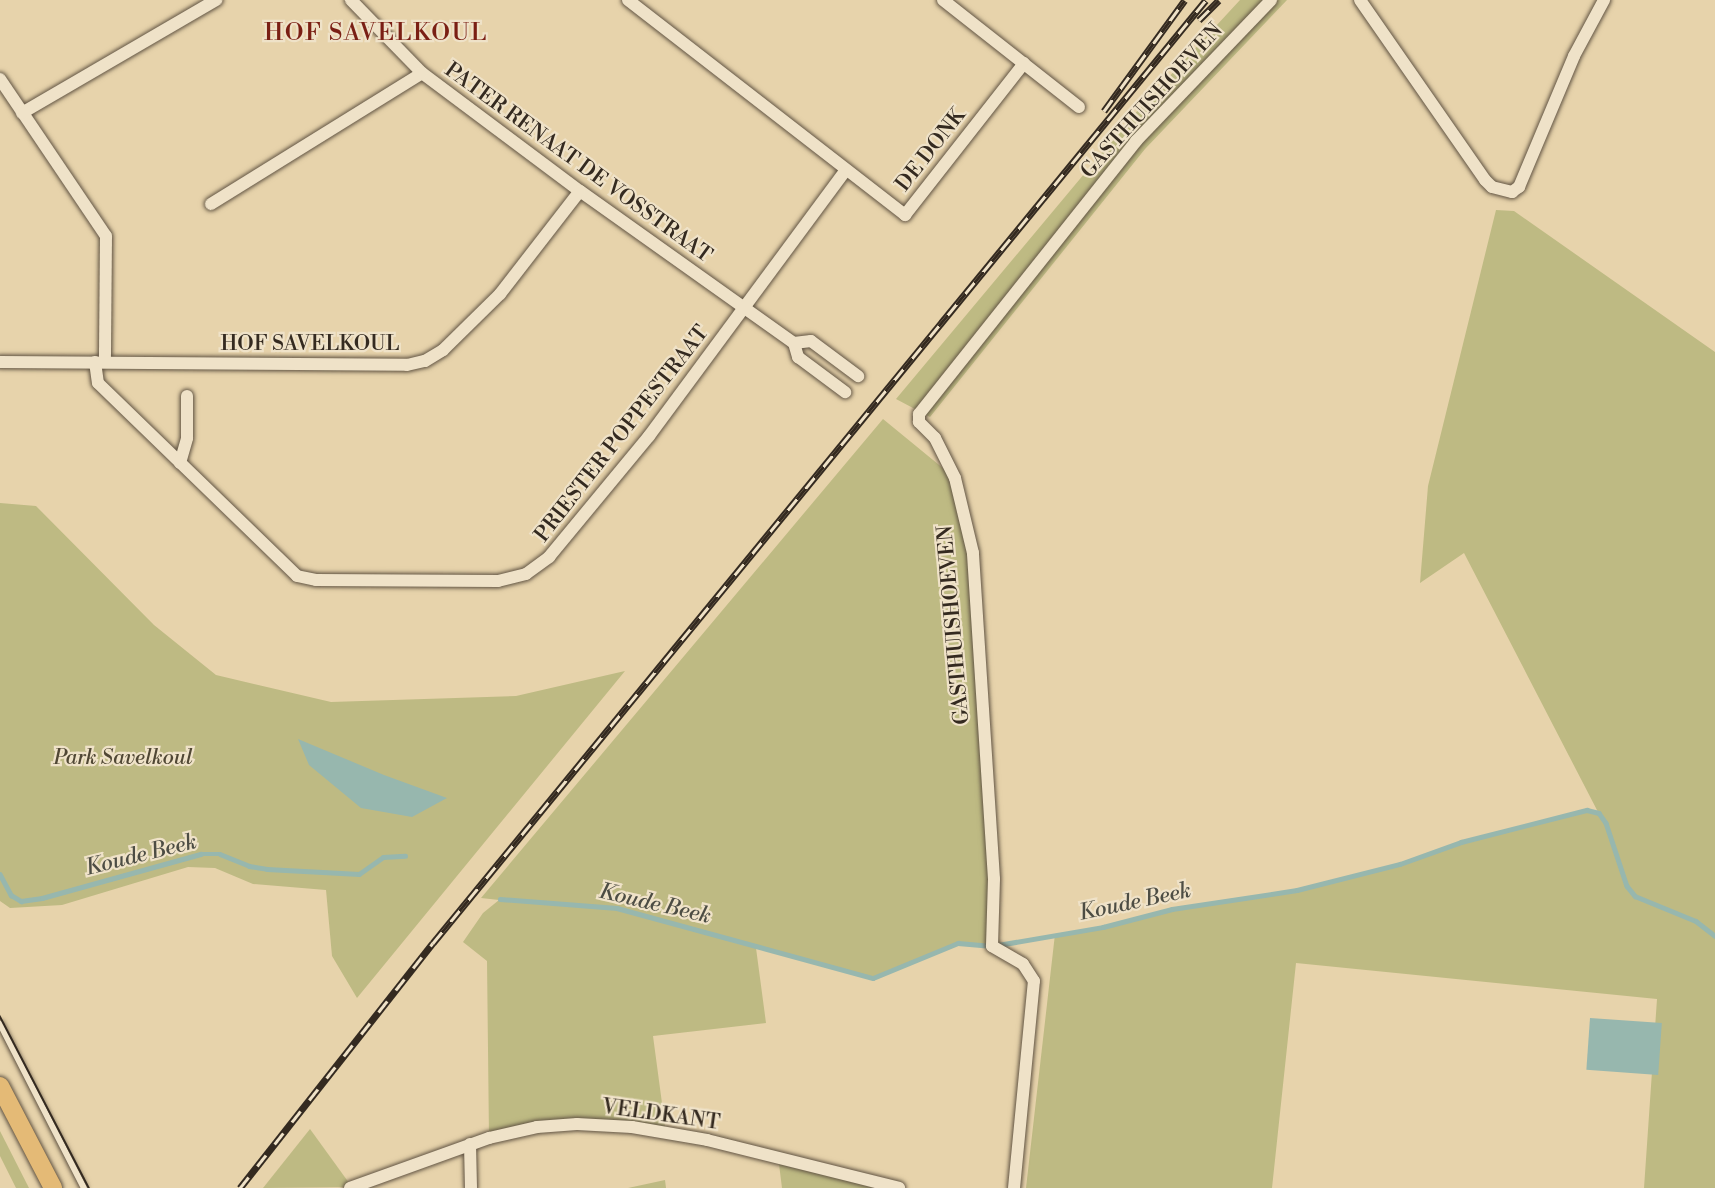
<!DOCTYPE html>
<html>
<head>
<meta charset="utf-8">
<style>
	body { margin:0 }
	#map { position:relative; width:1715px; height:1188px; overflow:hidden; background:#e7d3ab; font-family:"Libre Bodoni",serif }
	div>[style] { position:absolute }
	.green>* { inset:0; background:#beba83 }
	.water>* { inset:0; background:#97b7ae; transform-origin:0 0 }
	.stream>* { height:4.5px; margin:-2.25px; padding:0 2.25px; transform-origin:2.25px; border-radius:2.25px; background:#97b7ae }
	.roads { filter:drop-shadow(0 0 2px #615443) drop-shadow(0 0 2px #615443) }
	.lane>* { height:6px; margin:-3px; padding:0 3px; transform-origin:3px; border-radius:3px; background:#efe2c8 }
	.street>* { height:12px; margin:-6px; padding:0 6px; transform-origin:6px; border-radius:6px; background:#efe2c8 }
	.primary>* { height:18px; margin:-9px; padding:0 9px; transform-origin:9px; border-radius:9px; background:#e4ba76 }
	.tram>* { height:1.5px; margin:-0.75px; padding:0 0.75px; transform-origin:0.75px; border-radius:0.75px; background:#342a20 }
	.rail>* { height:7px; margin-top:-3.5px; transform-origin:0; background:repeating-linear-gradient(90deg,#efe2c8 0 14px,#342a20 0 28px); box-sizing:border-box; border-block:2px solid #342a20 }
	span { translate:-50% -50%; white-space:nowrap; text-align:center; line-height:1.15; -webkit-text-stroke:4.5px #efe2c8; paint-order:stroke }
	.street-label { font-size:21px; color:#342a20 }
	.park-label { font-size:21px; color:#504734; font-style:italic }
	.water-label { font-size:22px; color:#4d4d44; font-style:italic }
	.quarter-label { font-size:24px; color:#7a1f14; letter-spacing:1.5px }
</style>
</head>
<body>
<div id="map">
	<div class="green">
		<div style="clip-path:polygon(1240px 0,1287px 0,1145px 149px,930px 417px,896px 399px,1130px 119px)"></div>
		<div style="clip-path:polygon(1496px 210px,1514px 211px,1715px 352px,1715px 1188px,1644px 1188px,1657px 999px,1296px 963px,1272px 1188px,1026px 1188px,1055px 934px,1103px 927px,1172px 909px,1297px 890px,1400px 864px,1461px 842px,1587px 810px,1598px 812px,1464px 553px,1420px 583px,1428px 486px)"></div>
		<div style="clip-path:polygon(883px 419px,955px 478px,973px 553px,992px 946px,958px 943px,873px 978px,756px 948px,766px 1023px,653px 1036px,666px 1133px,577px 1124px,489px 1138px,487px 961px,463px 942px,483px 913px,499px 900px,481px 898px)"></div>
		<div style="clip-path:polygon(0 503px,36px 506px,154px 625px,216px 675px,331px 702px,516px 696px,625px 671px,357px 998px,332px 956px,326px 890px,253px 884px,215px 868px,188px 867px,62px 905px,10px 908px,0 901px)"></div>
		<div style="clip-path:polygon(310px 1129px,352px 1187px,263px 1188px)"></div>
		<div style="clip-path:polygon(0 1131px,29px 1188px,16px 1188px,0 1156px)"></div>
		<div style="clip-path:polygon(778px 1156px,890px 1188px,782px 1188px)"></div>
		<div style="clip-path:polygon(665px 1180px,666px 1188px,628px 1188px)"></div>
	</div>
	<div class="water">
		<div style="clip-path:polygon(298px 739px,384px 775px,447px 798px,412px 817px,361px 808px,309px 765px)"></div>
		<div style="left:1590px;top:1018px;width:72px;height:52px;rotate:4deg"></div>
	</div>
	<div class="stream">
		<div style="left:0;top:874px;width:24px;rotate:62deg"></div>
		<div style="left:11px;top:895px;width:12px;rotate:31deg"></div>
		<div style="left:21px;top:901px;width:21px;rotate:-8deg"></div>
		<div style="left:42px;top:898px;width:165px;rotate:-15.5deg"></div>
		<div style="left:201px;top:854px;width:19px"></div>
		<div style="left:220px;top:854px;width:31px;rotate:22deg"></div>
		<div style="left:249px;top:866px;width:18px;rotate:9deg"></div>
		<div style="left:267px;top:869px;width:92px;rotate:3.1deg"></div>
		<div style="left:359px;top:874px;width:29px;rotate:-35deg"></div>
		<div style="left:383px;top:857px;width:22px;rotate:-3deg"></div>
		<div style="left:500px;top:899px;width:117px;rotate:4.4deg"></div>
		<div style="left:617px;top:908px;width:265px;rotate:15.3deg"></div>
		<div style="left:873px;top:978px;width:92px;rotate:-22.4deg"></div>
		<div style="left:958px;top:943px;width:34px;rotate:5deg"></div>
		<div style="left:992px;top:946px;width:113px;rotate:-9.7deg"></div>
		<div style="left:1103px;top:927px;width:71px;rotate:-14.6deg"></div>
		<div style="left:1172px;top:909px;width:126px;rotate:-8.6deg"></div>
		<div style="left:1297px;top:890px;width:106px;rotate:-14.2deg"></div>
		<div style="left:1400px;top:864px;width:65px;rotate:-19.8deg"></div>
		<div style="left:1461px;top:842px;width:130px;rotate:-14.3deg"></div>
		<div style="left:1587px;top:810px;width:12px;rotate:14deg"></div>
		<div style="left:1599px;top:813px;width:12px;rotate:55deg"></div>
		<div style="left:1606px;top:823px;width:66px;rotate:71.6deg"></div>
		<div style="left:1627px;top:886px;width:13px;rotate:51deg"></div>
		<div style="left:1635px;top:896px;width:66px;rotate:22.3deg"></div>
		<div style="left:1696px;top:921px;width:24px;rotate:38deg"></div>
	</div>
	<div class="roads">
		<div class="lane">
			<div style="left:0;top:1024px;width:184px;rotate:62.9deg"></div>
		</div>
		<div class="street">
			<div style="left:351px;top:0;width:102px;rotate:45.8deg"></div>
			<div style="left:422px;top:73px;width:197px;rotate:36.8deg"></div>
			<div style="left:580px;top:191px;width:262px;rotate:35.4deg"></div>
			<div style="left:794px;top:343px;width:17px;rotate:-7deg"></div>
			<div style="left:811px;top:341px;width:59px;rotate:36.7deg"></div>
			<div style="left:628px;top:0;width:351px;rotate:37.8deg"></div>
			<div style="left:905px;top:215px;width:193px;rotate:-51.9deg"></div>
			<div style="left:943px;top:0;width:173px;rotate:38.2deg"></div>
			<div style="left:1360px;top:0;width:219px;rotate:55.2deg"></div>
			<div style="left:1485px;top:180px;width:10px;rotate:45deg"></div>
			<div style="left:1492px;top:187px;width:21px;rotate:14deg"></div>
			<div style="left:1512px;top:192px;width:9px;rotate:-36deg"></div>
			<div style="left:1519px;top:187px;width:142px;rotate:-67.2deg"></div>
			<div style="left:1574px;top:56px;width:64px;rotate:-61.8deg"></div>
			<div style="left:0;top:79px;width:189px;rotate:56deg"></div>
			<div style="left:106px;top:236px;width:126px;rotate:90.5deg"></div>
			<div style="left:22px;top:113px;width:225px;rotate:-30.2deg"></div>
			<div style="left:211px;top:204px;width:248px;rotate:-31.8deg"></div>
			<div style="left:794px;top:343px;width:15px;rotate:74deg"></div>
			<div style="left:798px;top:357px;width:59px;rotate:36.7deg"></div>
			<div style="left:0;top:362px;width:407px;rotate:0.4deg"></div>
			<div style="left:407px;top:365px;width:18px;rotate:-13deg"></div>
			<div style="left:425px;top:361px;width:21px;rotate:-31deg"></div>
			<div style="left:443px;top:350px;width:80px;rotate:-44.5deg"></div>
			<div style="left:500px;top:294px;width:130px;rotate:-52.2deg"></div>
			<div style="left:95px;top:362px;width:21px;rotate:82deg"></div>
			<div style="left:98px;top:383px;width:277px;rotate:44.1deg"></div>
			<div style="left:297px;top:576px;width:19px;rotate:12deg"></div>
			<div style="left:316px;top:580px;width:182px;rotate:0.3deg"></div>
			<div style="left:498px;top:581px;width:29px;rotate:-14deg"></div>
			<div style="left:526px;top:574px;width:29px;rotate:-36deg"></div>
			<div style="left:549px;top:557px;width:157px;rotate:-50.4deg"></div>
			<div style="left:649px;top:436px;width:331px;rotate:-53.5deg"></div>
			<div style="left:180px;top:463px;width:26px;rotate:-74deg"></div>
			<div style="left:187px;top:438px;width:42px;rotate:-90deg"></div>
			<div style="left:470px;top:1144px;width:44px;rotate:88.7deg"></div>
			<div style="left:350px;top:1188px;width:148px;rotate:-19.8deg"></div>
			<div style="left:489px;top:1138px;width:49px;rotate:-12.9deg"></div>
			<div style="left:537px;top:1127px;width:40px;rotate:-4.3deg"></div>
			<div style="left:577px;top:1124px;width:55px;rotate:3.1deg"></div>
			<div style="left:632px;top:1127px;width:76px;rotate:9.8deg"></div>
			<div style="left:707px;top:1140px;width:198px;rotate:14deg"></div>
			<div style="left:1014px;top:1188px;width:208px;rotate:-84.5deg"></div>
			<div style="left:1034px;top:981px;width:20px;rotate:-123deg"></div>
			<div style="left:1023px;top:964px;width:36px;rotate:-150deg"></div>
			<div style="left:992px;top:946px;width:67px;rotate:-88.3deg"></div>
			<div style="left:994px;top:879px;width:327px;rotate:-93.7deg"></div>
			<div style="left:973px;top:553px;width:77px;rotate:-103.5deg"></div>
			<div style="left:955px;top:478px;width:45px;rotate:-116.6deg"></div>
			<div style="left:935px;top:438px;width:23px;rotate:-135deg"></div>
			<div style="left:919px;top:422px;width:8px;rotate:-90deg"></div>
			<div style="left:919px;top:414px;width:349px;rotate:-51.5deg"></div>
			<div style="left:1136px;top:141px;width:195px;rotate:-46.2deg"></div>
		</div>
		<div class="primary">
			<div style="left:0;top:1086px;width:115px;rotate:62.5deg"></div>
		</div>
	</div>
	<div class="tram">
		<div style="left:0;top:1016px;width:194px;rotate:62.6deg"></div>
	</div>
	<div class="rail">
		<div style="left:1199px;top:20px;width:28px;rotate:-45deg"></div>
		<div style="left:1104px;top:111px;width:137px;rotate:-53.9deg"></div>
		<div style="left:240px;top:1188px;width:312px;rotate:-51.8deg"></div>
		<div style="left:433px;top:943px;width:1219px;rotate:-50.66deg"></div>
	</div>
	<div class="street-label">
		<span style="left:1152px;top:101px;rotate:-48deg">GASTHUISHOEVEN</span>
		<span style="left:931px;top:150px;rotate:-52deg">DE DONK</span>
		<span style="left:578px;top:163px;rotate:36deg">PATER RENAAT DE VOSSTRAAT</span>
		<span style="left:310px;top:344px">HOF SAVELKOUL</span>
		<span style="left:622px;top:434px;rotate:-52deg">PRIESTER POPPESTRAAT</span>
		<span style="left:954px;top:625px;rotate:-95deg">GASTHUISHOEVEN</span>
		<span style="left:661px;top:1115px;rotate:8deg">VELDKANT</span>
	</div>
	<div class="park-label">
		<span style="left:123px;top:758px">Park Savelkoul</span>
	</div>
	<div class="water-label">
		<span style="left:141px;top:855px;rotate:-14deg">Koude Beek</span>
		<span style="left:1135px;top:902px;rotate:-12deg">Koude Beek</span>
		<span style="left:655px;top:904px;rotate:13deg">Koude Beek</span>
	</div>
	<div class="quarter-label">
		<span style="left:376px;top:34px">HOF SAVELKOUL</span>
	</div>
</div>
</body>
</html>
